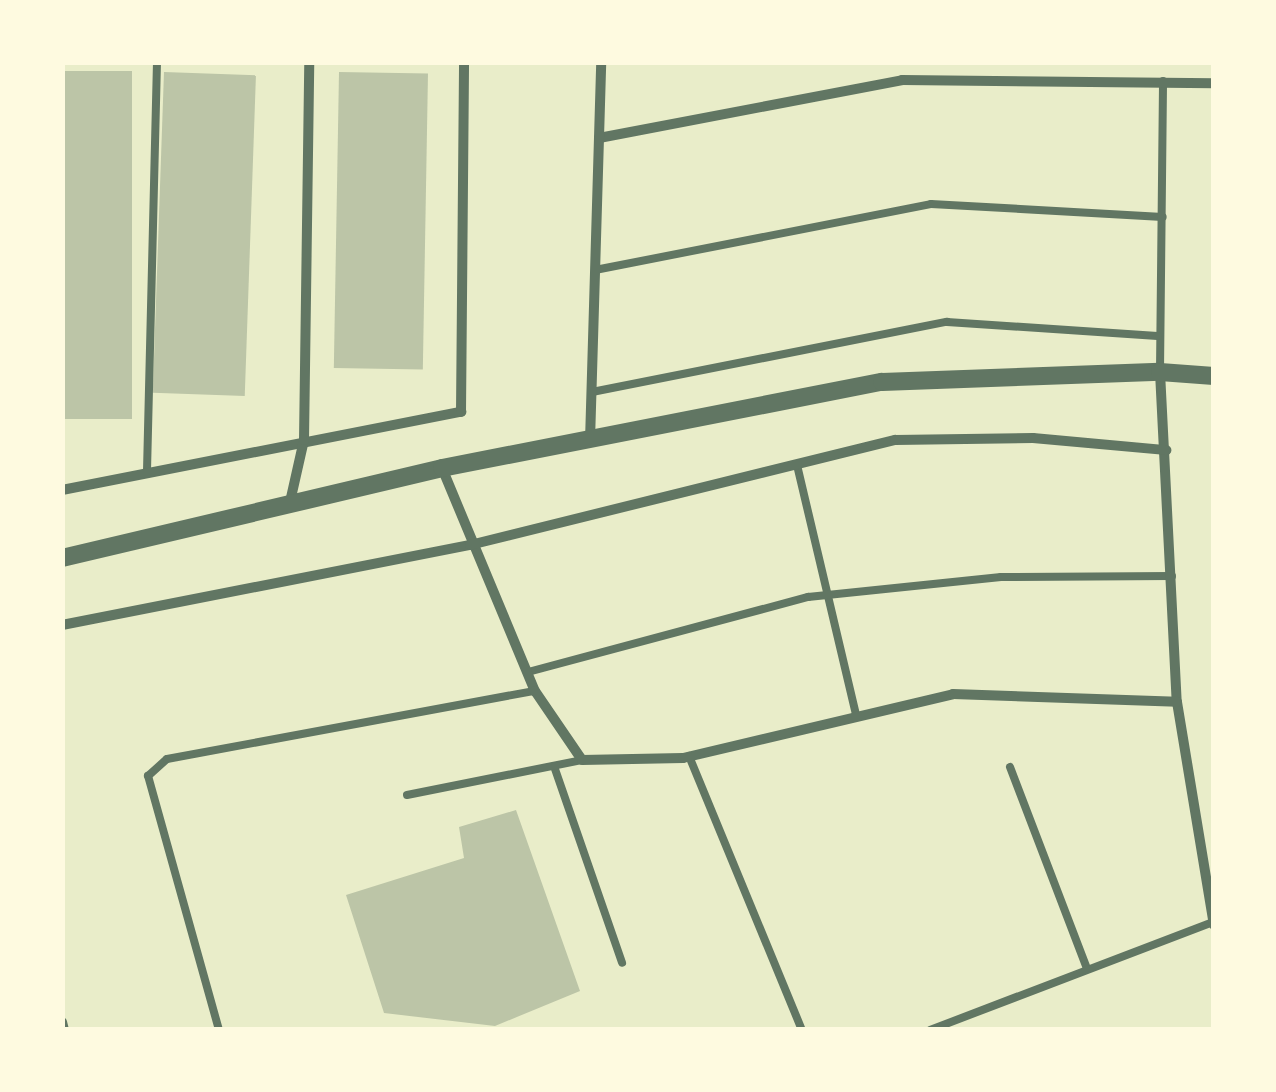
<!DOCTYPE html>
<html>
<head>
<meta charset="utf-8">
<style>
	body { margin:0 }
	#map { position:relative; width:1276px; height:1092px; overflow:hidden; background:#e9edc9; font-family:Commissioner,sans-serif }
	div>[style] { position:absolute }
	.building>* { inset:0; background:#bcc5a7; transform-origin:0 0 }
	.service>* { height:8px; margin:-4px; padding:0 4px; transform-origin:4px; border-radius:4px; background:#617663 }
	.minor>* { height:10px; margin:-5px; padding:0 5px; transform-origin:5px; border-radius:5px; background:#617663 }
	.tertiary>* { height:18px; margin:-9px; padding:0 9px; transform-origin:9px; border-radius:9px; background:#617663 }
	span { translate:-50% -50%; white-space:nowrap; text-align:center; line-height:1.15; -webkit-text-stroke:8px #fefae0; paint-order:stroke }
	.frame { position:absolute; inset:0; border:65px solid #fefae0; pointer-events:none }
</style>
</head>
<body>
<div id="map">
	<div class="building">
		<div style="left:132px;top:71px;width:348px;height:70px;rotate:90deg"></div>
		<div style="left:164px;top:72px;width:92px;height:321px;rotate:2deg"></div>
		<div style="left:339px;top:72px;width:89px;height:296px;rotate:1deg"></div>
		<div style="clip-path:polygon(516px 810px,580px 991px,495px 1026px,384px 1013px,346px 895px,464px 858px,459px 827px)"></div>
	</div>
	<div class="service">
		<div style="left:595px;top:270px;width:342px;rotate:-11.1deg"></div>
		<div style="left:931px;top:204px;width:232px;rotate:3.2deg"></div>
		<div style="left:1160px;top:371px;width:290px;rotate:-89.4deg"></div>
		<div style="left:592px;top:392px;width:362px;rotate:-11.2deg"></div>
		<div style="left:947px;top:322px;width:211px;rotate:3.8deg"></div>
		<div style="left:797px;top:465px;width:257px;rotate:76.7deg"></div>
		<div style="left:147px;top:471px;width:409px;rotate:-88.6deg"></div>
		<div style="left:528px;top:672px;width:290px;rotate:-15deg"></div>
		<div style="left:808px;top:597px;width:194px;rotate:-5.9deg"></div>
		<div style="left:1001px;top:577px;width:171px;rotate:-0.3deg"></div>
		<div style="left:689px;top:756px;width:296px;rotate:67.6deg"></div>
		<div style="left:1010px;top:767px;width:216px;rotate:69.1deg"></div>
		<div style="left:555px;top:769px;width:205px;rotate:70.9deg"></div>
		<div style="left:407px;top:795px;width:178px;rotate:-11.3deg"></div>
		<div style="left:219px;top:1030px;width:264px;rotate:-105.6deg"></div>
		<div style="left:148px;top:776px;width:25px;rotate:-42deg"></div>
		<div style="left:167px;top:759px;width:374px;rotate:-10.5deg"></div>
		<div style="left:930px;top:1030px;width:303px;rotate:-20.9deg"></div>
	</div>
	<div class="minor">
		<div style="left:599px;top:138px;width:309px;rotate:-10.8deg"></div>
		<div style="left:902px;top:80px;width:312px;rotate:0.6deg"></div>
		<div style="left:1160px;top:372px;width:330px;rotate:87.1deg"></div>
		<div style="left:1177px;top:702px;width:226px;rotate:80.6deg"></div>
		<div style="left:590px;top:441px;width:379px;rotate:-88.3deg"></div>
		<div style="left:442px;top:468px;width:242px;rotate:67.4deg"></div>
		<div style="left:535px;top:691px;width:83px;rotate:55.7deg"></div>
		<div style="left:582px;top:760px;width:101px;rotate:-1.1deg"></div>
		<div style="left:683px;top:758px;width:277px;rotate:-13.3deg"></div>
		<div style="left:953px;top:694px;width:224px;rotate:2deg"></div>
		<div style="left:62px;top:490px;width:407px;rotate:-11.1deg"></div>
		<div style="left:461px;top:412px;width:350px;rotate:-89.5deg"></div>
		<div style="left:290px;top:502px;width:64px;rotate:-77.3deg"></div>
		<div style="left:304px;top:440px;width:378px;rotate:-89.2deg"></div>
		<div style="left:62px;top:625px;width:416px;rotate:-11.1deg"></div>
		<div style="left:470px;top:545px;width:438px;rotate:-13.9deg"></div>
		<div style="left:895px;top:440px;width:138px;rotate:-0.8deg"></div>
		<div style="left:1033px;top:438px;width:134px;rotate:5.2deg"></div>
		<div style="left:62px;top:1022px;width:8px;rotate:76deg"></div>
	</div>
	<div class="tertiary">
		<div style="left:62px;top:558px;width:391px;rotate:-13.3deg"></div>
		<div style="left:442px;top:468px;width:448px;rotate:-11.1deg"></div>
		<div style="left:882px;top:382px;width:278px;rotate:-2.1deg"></div>
		<div style="left:1160px;top:372px;width:54px;rotate:4.2deg"></div>
	</div>
	<div class="frame"></div>
</div>
</body>
</html>
